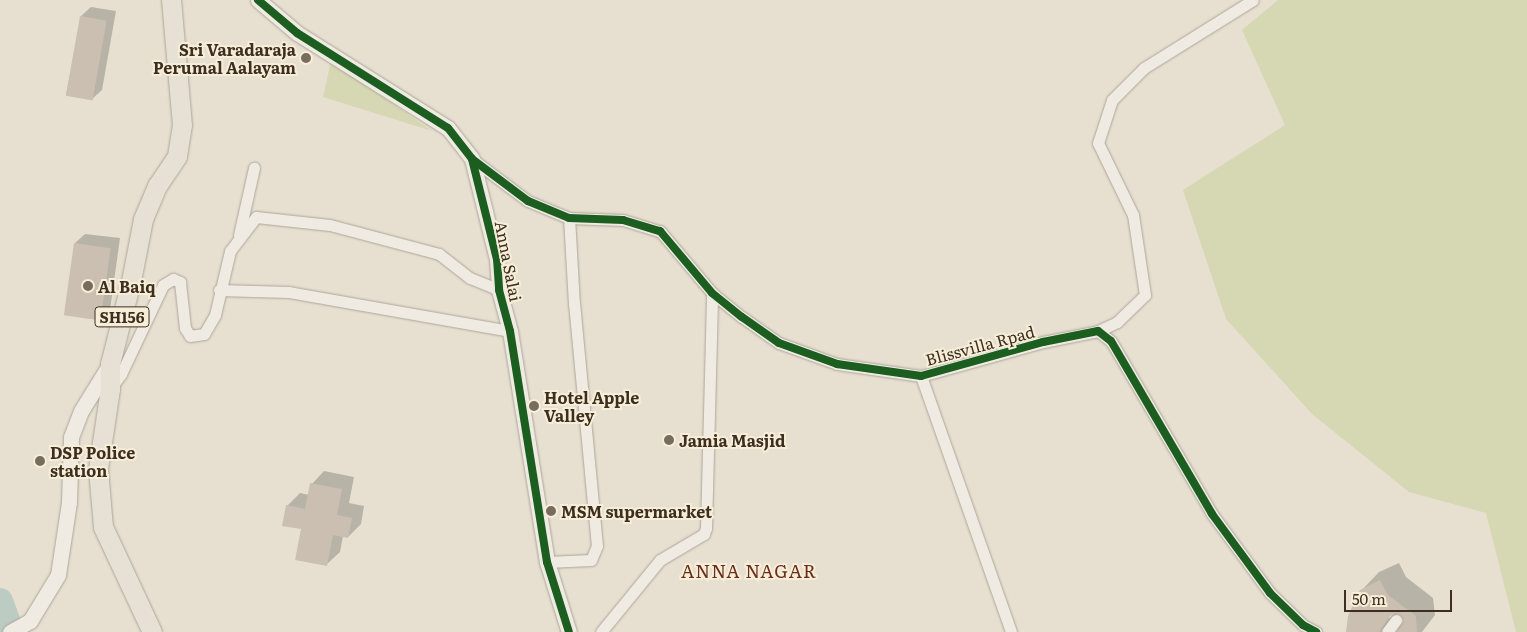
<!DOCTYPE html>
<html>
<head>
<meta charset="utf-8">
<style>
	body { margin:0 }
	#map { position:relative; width:1527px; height:632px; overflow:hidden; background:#e7e0d1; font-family:Literata,serif }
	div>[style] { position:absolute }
	.green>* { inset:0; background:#d6d7b3 }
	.shadow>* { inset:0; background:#0003 }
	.river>* { height:26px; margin:-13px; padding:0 13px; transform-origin:13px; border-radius:13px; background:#bcccc2 }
	.building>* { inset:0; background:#cbbfb2; transform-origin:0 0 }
	.roads { filter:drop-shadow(0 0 1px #ada599) drop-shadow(0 0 1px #ada599) }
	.minor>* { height:11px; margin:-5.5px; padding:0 5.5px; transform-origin:5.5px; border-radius:5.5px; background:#efebe3 }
	.tertiary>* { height:15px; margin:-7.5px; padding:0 7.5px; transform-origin:7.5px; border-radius:7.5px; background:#efebe3 }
	.primary>* { height:19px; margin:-9.5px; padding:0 9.5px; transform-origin:9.5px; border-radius:9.5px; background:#e6e1d4 }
	.cycleway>* { height:8px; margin:-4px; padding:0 4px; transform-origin:4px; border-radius:4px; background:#1b5e20 }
	.dots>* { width:14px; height:14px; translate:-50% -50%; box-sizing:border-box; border:2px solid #f7eed8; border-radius:50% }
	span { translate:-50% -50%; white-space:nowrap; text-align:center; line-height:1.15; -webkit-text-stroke:4px #f7eed8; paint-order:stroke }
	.shield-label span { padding:1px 4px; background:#f7eed8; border:1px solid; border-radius:4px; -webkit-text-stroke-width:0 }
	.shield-label { font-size:15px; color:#3d2e20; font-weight:700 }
	.poi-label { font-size:16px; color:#3d2e20; font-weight:700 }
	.right { translate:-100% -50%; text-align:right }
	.left { translate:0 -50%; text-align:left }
	.street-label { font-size:16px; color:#3d2e20 }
	.neighbourhood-label { font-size:18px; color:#6b2e1e; letter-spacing:1px }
	.scale { position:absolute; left:1344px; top:590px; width:108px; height:22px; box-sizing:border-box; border:2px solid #3d2e20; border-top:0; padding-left:6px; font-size:15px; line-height:18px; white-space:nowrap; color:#3d2e20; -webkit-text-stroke:4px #f7eed8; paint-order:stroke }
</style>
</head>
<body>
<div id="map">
	<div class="green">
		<div style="clip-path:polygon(1278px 0,1527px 0,1527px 632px,1516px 632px,1486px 513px,1409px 492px,1312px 414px,1226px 319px,1183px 190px,1285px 125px,1242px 30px)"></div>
		<div style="clip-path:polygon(331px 61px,432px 131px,323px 97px)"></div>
	</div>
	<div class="shadow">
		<div style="clip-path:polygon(91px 7px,116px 11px,102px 90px,92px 99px,66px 95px,81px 16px)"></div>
		<div style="clip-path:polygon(85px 234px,120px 238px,110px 310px,100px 319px,75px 243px)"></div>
		<div style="clip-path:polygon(324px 471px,354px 477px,349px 503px,364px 506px,361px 524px,348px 537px,343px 536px,340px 552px,327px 564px,287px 506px,300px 493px,309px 495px,312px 484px)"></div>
		<div style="clip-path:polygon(evenodd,1399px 563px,1406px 577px,1433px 598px,1435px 615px,1422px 632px,1397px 632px,1404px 624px,1402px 617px,1387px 632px,1356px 632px,1361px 591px,1379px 572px,1399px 563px,1398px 609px,1390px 618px,1387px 618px,1398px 609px)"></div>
	</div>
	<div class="river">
		<div style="left:0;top:601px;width:33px;rotate:70deg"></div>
	</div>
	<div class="building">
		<div style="left:80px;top:16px;width:27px;height:81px;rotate:10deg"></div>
		<div style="left:74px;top:243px;width:37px;height:73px;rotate:8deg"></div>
		<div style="clip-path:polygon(310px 483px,342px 489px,337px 515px,352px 518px,348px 538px,333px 535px,327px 566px,295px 560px,301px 529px,282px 526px,286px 505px,305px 509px)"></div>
		<div style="clip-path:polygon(1380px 580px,1388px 595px,1416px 616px,1417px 632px,1396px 632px,1403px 620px,1396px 613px,1390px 616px,1380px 632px,1346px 632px,1348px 616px,1360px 590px)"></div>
	</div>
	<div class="roads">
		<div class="minor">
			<div style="left:472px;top:159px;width:70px;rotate:36.9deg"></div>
			<div style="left:528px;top:201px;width:44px;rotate:22.5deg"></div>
			<div style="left:569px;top:218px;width:54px;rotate:2.1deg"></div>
			<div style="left:623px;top:220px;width:39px;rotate:17deg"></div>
			<div style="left:660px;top:231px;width:81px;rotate:50deg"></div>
			<div style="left:712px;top:293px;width:38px;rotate:39deg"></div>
			<div style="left:742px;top:317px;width:45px;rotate:35.1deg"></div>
			<div style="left:779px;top:343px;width:62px;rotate:19.9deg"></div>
			<div style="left:837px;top:364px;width:85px;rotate:8.1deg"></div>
			<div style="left:921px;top:376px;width:127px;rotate:-15.6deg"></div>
			<div style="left:1043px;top:342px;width:56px;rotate:-11.3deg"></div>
			<div style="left:1098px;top:331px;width:16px;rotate:38deg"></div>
			<div style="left:1111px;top:341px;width:200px;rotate:59.7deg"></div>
			<div style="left:1212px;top:514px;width:98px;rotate:53.7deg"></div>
			<div style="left:1270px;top:593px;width:46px;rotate:44.1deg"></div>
			<div style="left:1303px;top:625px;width:15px;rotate:28deg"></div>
			<div style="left:239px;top:235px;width:69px;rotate:-77.4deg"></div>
			<div style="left:219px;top:290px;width:70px;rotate:1.6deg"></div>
			<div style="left:289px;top:292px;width:224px;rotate:10deg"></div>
			<div style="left:1098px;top:331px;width:21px;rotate:-25deg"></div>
			<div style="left:1117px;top:322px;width:39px;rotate:-44deg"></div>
			<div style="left:1145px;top:295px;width:81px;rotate:-98.5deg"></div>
			<div style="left:1133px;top:215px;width:80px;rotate:-115.9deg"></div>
			<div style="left:1098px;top:143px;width:45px;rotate:-72deg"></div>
			<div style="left:1112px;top:100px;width:45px;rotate:-45deg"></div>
			<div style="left:1144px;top:68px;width:128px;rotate:-32deg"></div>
			<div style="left:921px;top:376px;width:271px;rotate:70.6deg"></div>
			<div style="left:111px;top:387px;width:16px;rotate:-52deg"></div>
			<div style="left:121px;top:374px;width:98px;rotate:-64.7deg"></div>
			<div style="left:163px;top:285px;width:12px;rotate:-31deg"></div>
			<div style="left:173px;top:279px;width:8px;rotate:23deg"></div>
			<div style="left:180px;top:282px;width:46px;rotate:83.8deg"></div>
			<div style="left:185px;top:328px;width:9px;rotate:58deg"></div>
			<div style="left:190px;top:336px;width:14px;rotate:-8deg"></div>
			<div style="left:204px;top:334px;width:22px;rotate:-60deg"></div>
			<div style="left:215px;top:315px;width:66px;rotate:-76.8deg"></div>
			<div style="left:230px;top:251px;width:43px;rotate:-52.6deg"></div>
			<div style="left:256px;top:217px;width:74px;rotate:6.2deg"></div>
			<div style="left:330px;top:225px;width:113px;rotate:14.9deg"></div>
			<div style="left:439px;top:254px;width:39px;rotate:38deg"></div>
			<div style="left:470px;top:278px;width:31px;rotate:22deg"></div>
			<div style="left:547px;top:562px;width:44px;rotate:-2.6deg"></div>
			<div style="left:591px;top:560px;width:15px;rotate:-67deg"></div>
			<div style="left:597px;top:546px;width:243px;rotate:-95.4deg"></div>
			<div style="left:574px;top:304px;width:86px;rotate:-93.3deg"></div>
			<div style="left:601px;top:632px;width:93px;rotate:-50.7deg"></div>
			<div style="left:660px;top:560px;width:51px;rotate:-30.6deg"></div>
			<div style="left:704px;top:534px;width:6px;rotate:-72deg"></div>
			<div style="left:706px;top:528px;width:235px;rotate:-88.5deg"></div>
			<div style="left:1387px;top:632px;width:15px;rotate:-53deg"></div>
		</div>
		<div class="tertiary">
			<div style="left:258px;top:0;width:51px;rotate:40.2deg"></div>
			<div style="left:297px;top:33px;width:178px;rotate:32.2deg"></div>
			<div style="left:448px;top:128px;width:39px;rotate:52deg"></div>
			<div style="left:472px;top:159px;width:103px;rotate:76deg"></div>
			<div style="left:497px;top:259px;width:31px;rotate:86deg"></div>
			<div style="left:499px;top:290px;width:42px;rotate:75deg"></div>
			<div style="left:510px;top:331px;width:234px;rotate:80.9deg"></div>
			<div style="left:547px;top:562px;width:73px;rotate:72.6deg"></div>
			<div style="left:10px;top:632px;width:23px;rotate:-29deg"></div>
			<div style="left:30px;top:621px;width:54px;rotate:-58.7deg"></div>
			<div style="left:58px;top:575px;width:74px;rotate:-81.4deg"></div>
			<div style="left:69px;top:502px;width:65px;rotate:-88.2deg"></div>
			<div style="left:71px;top:437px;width:28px;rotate:-69deg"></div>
			<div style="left:81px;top:411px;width:55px;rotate:-58.3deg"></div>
		</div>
		<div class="primary">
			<div style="left:152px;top:632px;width:116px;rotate:-115deg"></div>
			<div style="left:103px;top:527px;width:58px;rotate:-94.9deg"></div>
			<div style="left:98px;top:469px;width:81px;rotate:-81.5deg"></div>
			<div style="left:110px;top:389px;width:25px;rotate:-90deg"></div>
			<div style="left:110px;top:364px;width:86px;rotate:-75.8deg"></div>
			<div style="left:131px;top:281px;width:63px;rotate:-79deg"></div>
			<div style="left:143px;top:219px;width:36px;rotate:-67deg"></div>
			<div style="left:157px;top:186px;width:36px;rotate:-56deg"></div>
			<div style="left:177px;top:156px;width:31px;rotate:-81deg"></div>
			<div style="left:182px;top:125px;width:125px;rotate:-95deg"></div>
		</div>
	</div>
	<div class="cycleway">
		<div style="left:258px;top:0;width:51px;rotate:40.2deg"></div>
		<div style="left:297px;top:33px;width:178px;rotate:32.2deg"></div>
		<div style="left:448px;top:128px;width:39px;rotate:52deg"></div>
		<div style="left:472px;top:159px;width:103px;rotate:76deg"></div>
		<div style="left:497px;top:259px;width:31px;rotate:86deg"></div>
		<div style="left:499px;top:290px;width:42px;rotate:75deg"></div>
		<div style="left:510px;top:331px;width:234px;rotate:80.9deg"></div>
		<div style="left:547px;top:562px;width:73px;rotate:72.6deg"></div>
		<div style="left:472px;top:159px;width:70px;rotate:36.9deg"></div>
		<div style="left:528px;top:201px;width:44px;rotate:22.5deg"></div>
		<div style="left:569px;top:218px;width:54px;rotate:2.1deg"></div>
		<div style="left:623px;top:220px;width:39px;rotate:17deg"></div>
		<div style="left:660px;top:231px;width:81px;rotate:50deg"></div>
		<div style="left:712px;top:293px;width:38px;rotate:39deg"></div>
		<div style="left:742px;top:317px;width:45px;rotate:35.1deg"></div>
		<div style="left:779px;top:343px;width:62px;rotate:19.9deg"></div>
		<div style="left:837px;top:364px;width:85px;rotate:8.1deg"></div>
		<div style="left:921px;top:376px;width:127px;rotate:-15.6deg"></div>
		<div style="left:1043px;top:342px;width:56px;rotate:-11.3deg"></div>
		<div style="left:1098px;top:331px;width:16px;rotate:38deg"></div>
		<div style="left:1111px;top:341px;width:200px;rotate:59.7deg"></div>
		<div style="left:1212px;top:514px;width:98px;rotate:53.7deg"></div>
		<div style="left:1270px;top:593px;width:46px;rotate:44.1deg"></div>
		<div style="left:1303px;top:625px;width:15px;rotate:28deg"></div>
	</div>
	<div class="dots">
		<div style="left:306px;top:58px;background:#786c5e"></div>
		<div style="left:88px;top:286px;background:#786c5e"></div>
		<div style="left:534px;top:406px;background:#786c5e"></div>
		<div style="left:669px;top:440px;background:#786c5e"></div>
		<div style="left:40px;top:461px;background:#786c5e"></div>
		<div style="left:551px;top:511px;background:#786c5e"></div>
	</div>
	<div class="shield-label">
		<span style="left:122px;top:317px">SH156</span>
	</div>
	<div class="poi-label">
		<span class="right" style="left:296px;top:58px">Sri Varadaraja<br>Perumal Aalayam</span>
		<span class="left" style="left:98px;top:286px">Al Baiq</span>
		<span class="left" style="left:544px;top:406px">Hotel Apple<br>Valley</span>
		<span class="left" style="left:679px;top:440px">Jamia Masjid</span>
		<span class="left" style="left:50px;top:461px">DSP Police<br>station</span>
		<span class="left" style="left:561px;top:511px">MSM supermarket</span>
	</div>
	<div class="street-label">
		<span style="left:509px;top:261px;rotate:79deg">Anna Salai</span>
		<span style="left:980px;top:345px;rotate:-15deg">Blissvilla Rpad</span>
	</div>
	<div class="neighbourhood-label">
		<span style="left:749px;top:571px">ANNA NAGAR</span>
	</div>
	<div class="scale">50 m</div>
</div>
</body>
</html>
